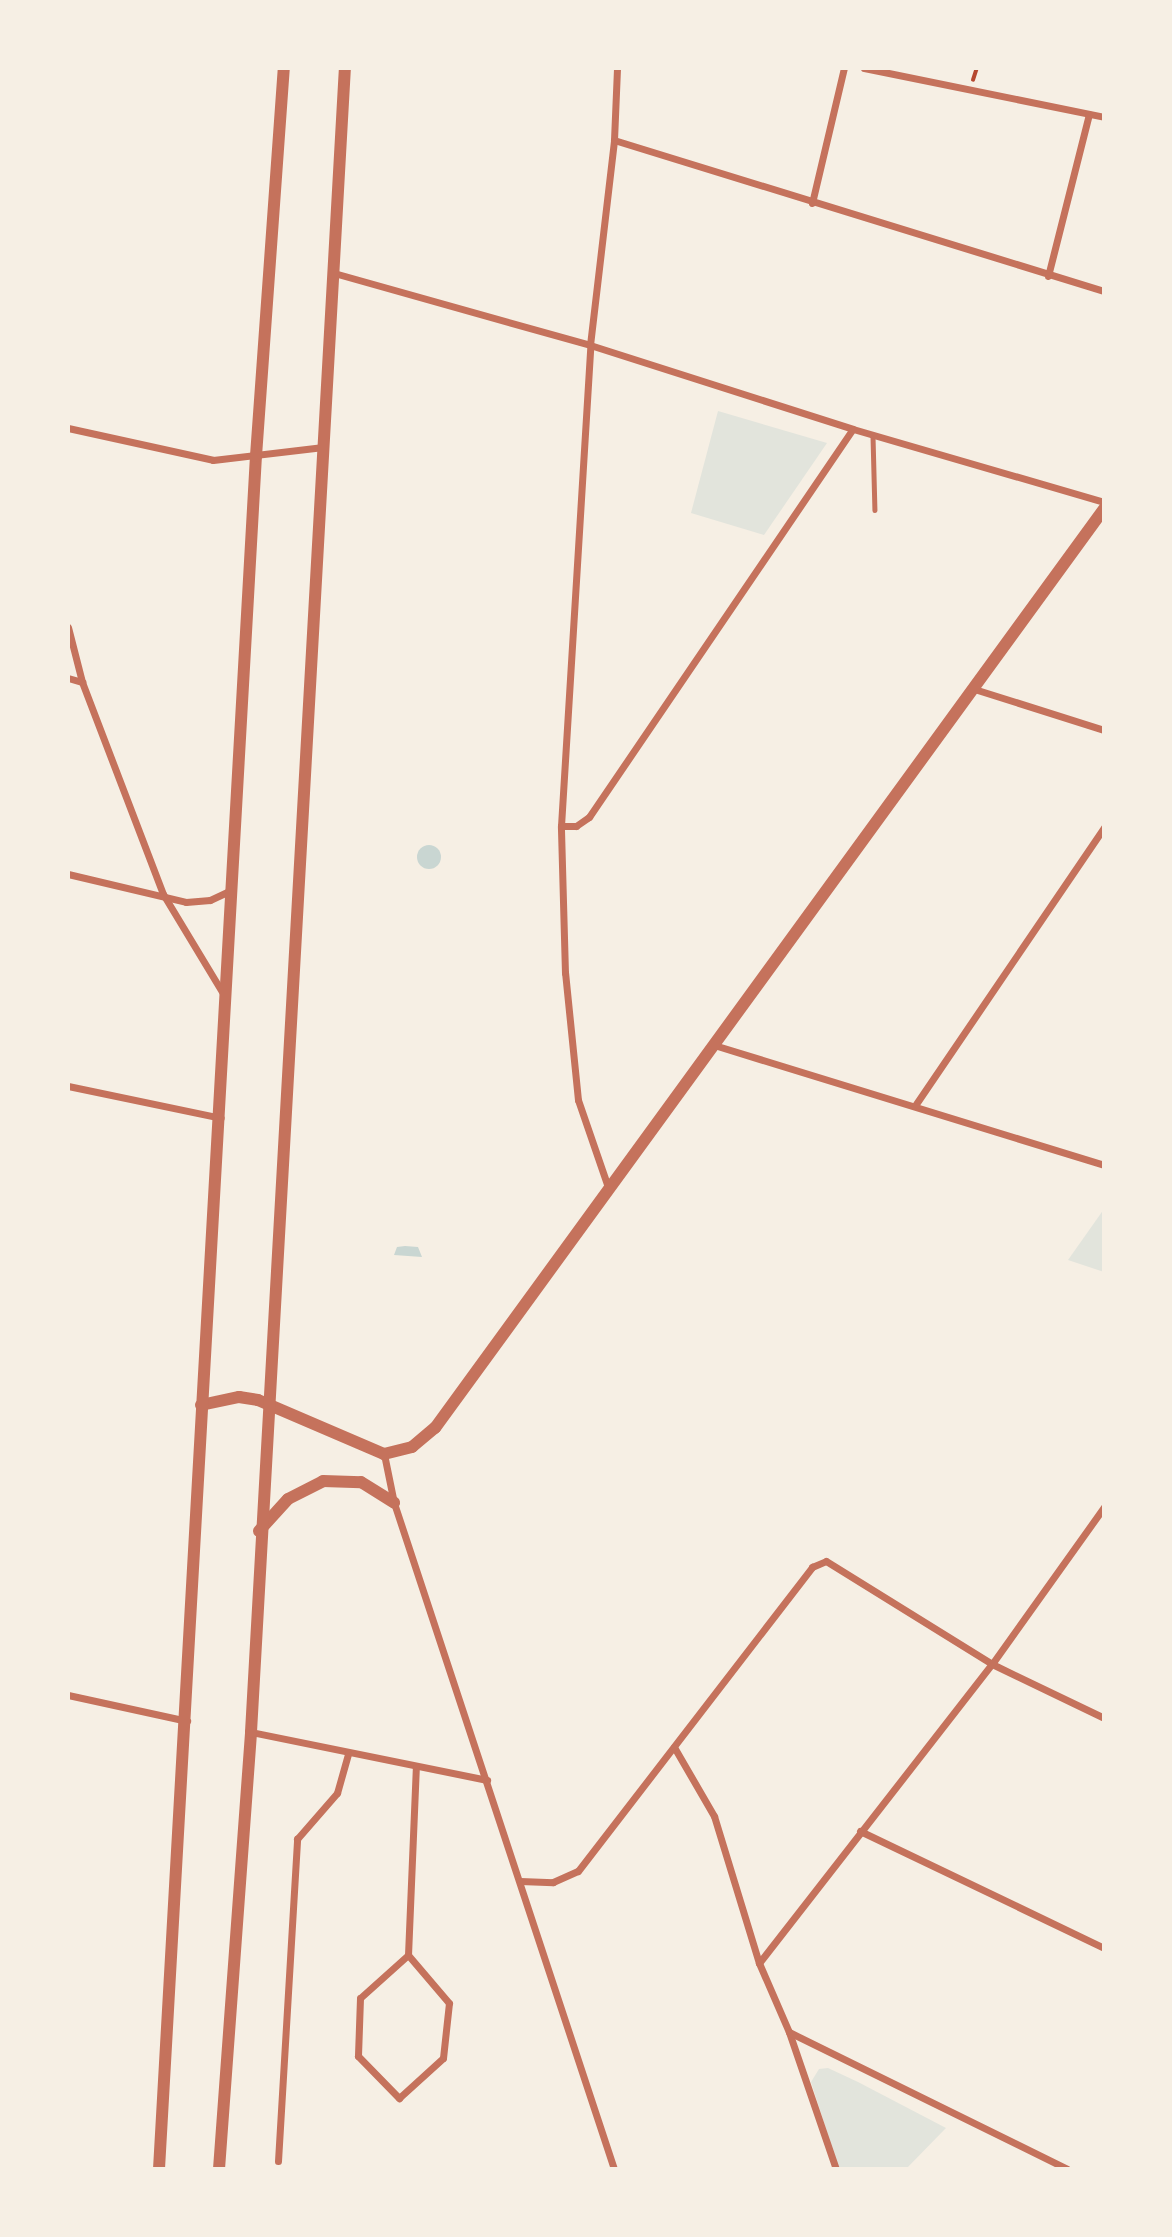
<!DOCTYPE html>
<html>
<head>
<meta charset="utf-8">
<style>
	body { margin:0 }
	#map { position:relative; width:1172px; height:2237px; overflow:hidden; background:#f6efe4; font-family:"PT Serif",serif }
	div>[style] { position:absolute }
	.green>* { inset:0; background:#e2e4dc }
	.water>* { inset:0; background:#c9d6d2 }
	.round { border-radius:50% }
	.path>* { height:3.5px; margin:-1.75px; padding:0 1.75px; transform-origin:1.75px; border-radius:1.75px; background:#b5482f }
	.service>* { height:4.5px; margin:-2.25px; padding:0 2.25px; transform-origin:2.25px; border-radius:2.25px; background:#c5725c }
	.minor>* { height:7px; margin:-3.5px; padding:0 3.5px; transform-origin:3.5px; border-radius:3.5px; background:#c5725c }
	.tertiary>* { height:12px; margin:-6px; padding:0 6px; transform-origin:6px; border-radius:6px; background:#c5725c }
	span { translate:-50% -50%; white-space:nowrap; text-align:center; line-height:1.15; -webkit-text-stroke:6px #f6efe4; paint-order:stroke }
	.frame { position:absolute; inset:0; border:70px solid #f6efe4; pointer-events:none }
</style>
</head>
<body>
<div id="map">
	<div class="green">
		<div style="clip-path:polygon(718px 411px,827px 443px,764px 535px,691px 513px)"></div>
		<div style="clip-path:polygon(1104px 1209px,1104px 1272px,1068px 1260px)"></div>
		<div style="clip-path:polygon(828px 2068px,858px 2082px,946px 2128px,906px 2169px,839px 2169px,811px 2082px,819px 2069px)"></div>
	</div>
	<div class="water">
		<div class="round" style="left:417px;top:845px;width:24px;height:24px"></div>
		<div style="clip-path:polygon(405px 1246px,418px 1247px,422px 1257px,394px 1255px,397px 1247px)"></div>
	</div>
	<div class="path">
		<div style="left:973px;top:80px;width:13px;rotate:-72deg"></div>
	</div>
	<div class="service">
		<div style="left:873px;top:436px;width:74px;rotate:88.5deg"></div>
	</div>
	<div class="minor">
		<div style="left:864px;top:68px;width:245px;rotate:11.5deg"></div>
		<div style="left:614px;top:140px;width:513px;rotate:17.13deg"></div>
		<div style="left:812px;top:203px;width:139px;rotate:-76.7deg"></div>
		<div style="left:334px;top:273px;width:266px;rotate:15.7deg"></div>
		<div style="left:590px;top:345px;width:276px;rotate:17.7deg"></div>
		<div style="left:853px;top:429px;width:261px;rotate:16.2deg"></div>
		<div style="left:1048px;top:276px;width:167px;rotate:-75.8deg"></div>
		<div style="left:68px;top:428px;width:148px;rotate:12.4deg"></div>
		<div style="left:213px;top:460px;width:111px;rotate:-6.7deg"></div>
		<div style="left:68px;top:627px;width:57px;rotate:75.7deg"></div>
		<div style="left:82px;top:682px;width:227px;rotate:69.1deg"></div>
		<div style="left:163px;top:894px;width:118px;rotate:58.9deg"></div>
		<div style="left:68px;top:678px;width:15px;rotate:16deg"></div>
		<div style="left:971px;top:688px;width:139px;rotate:17.5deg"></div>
		<div style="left:561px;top:826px;width:15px"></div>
		<div style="left:576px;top:826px;width:16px;rotate:-35deg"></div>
		<div style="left:589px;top:817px;width:469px;rotate:-55.8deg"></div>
		<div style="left:68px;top:874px;width:121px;rotate:13.3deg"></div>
		<div style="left:186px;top:902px;width:24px;rotate:-5deg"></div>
		<div style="left:210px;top:900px;width:23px;rotate:-25deg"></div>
		<div style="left:714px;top:1045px;width:408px;rotate:17.1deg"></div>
		<div style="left:68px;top:1086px;width:156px;rotate:11.8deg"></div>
		<div style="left:916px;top:1104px;width:335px;rotate:-55.8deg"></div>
		<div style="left:609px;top:1190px;width:95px;rotate:-109deg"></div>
		<div style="left:578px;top:1100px;width:128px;rotate:-95.8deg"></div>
		<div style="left:565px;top:973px;width:147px;rotate:-91.6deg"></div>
		<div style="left:561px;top:826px;width:482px;rotate:-86.5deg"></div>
		<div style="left:590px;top:345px;width:206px;rotate:-83.3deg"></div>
		<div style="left:614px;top:140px;width:72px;rotate:-87.6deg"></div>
		<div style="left:384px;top:1454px;width:50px;rotate:78.5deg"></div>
		<div style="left:394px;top:1503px;width:701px;rotate:71.72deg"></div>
		<div style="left:68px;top:1695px;width:122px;rotate:12.3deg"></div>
		<div style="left:251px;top:1732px;width:241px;rotate:11.5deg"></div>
		<div style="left:674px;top:1747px;width:80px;rotate:59.9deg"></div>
		<div style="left:714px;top:1816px;width:154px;rotate:73deg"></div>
		<div style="left:759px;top:1963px;width:75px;rotate:66.5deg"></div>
		<div style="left:789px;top:2032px;width:145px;rotate:71.1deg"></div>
		<div style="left:860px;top:1831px;width:271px;rotate:25.6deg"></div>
		<div style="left:520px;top:1881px;width:33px;rotate:2deg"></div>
		<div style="left:553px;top:1882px;width:27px;rotate:-24deg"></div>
		<div style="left:578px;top:1871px;width:384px;rotate:-52.4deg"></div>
		<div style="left:812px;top:1567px;width:15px;rotate:-23deg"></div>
		<div style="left:826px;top:1561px;width:195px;rotate:31.8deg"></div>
		<div style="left:992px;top:1664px;width:124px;rotate:25.7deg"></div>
		<div style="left:408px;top:1955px;width:64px;rotate:138.1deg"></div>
		<div style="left:360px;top:1998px;width:58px;rotate:92deg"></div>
		<div style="left:358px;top:2056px;width:59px;rotate:45.7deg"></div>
		<div style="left:399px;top:2098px;width:59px;rotate:-42.3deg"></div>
		<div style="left:443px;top:2058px;width:55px;rotate:-83.8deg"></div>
		<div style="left:449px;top:2003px;width:63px;rotate:-130.5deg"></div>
		<div style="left:408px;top:1955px;width:188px;rotate:-87.6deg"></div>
		<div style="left:759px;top:1963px;width:379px;rotate:-52.1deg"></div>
		<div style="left:992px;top:1664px;width:193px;rotate:-54.5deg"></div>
		<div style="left:789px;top:2032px;width:310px;rotate:26.2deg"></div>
		<div style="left:278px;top:2161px;width:323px;rotate:-86.6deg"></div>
		<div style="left:297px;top:1839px;width:61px;rotate:-49deg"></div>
		<div style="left:337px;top:1793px;width:41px;rotate:-74.2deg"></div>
	</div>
	<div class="tertiary">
		<div style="left:201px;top:1405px;width:39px;rotate:-12deg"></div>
		<div style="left:239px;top:1397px;width:19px;rotate:9deg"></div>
		<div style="left:258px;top:1400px;width:137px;rotate:23.2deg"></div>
		<div style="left:384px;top:1454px;width:29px;rotate:-14deg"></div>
		<div style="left:412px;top:1447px;width:30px;rotate:-40deg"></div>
		<div style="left:435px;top:1428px;width:1137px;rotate:-53.95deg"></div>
		<div style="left:259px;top:1531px;width:43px;rotate:-47.8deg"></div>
		<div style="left:288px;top:1499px;width:39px;rotate:-27deg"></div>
		<div style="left:323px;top:1481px;width:38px;rotate:2deg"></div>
		<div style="left:361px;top:1482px;width:39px;rotate:32deg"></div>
		<div style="left:159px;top:2169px;width:1716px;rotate:-86.76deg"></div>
		<div style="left:256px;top:456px;width:389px;rotate:-85.9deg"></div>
		<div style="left:219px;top:2169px;width:438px;rotate:-85.8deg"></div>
		<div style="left:251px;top:1732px;width:1667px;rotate:-86.77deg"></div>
	</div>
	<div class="frame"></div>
</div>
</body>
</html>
